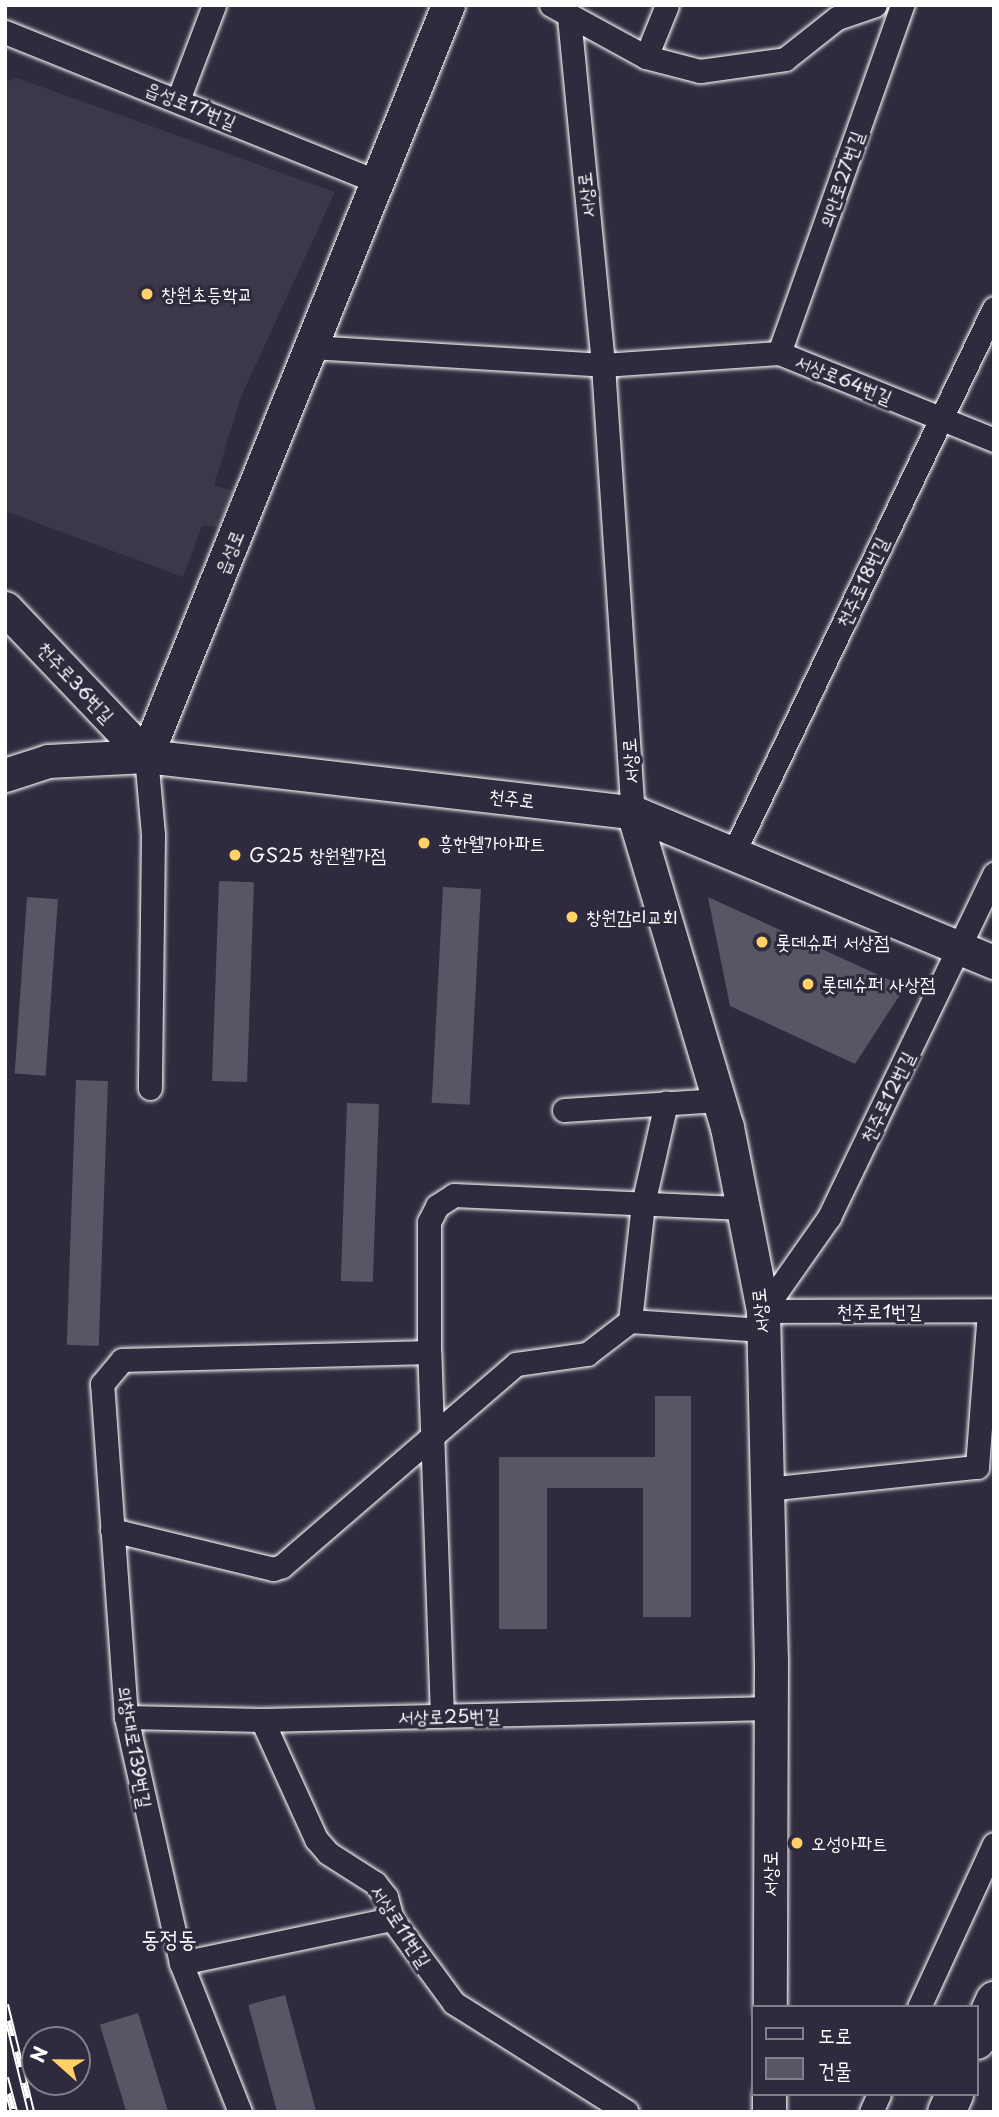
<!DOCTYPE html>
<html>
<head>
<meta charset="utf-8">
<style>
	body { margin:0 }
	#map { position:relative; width:999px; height:2117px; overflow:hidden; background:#2f2a3d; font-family:"Playpen Sans","Poor Story",sans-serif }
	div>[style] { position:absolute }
	.built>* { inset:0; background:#3c3749 }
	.building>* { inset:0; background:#595564; transform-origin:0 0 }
	.roads { filter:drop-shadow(0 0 2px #fff) drop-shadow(0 0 2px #fff) }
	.street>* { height:23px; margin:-11.5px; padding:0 11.5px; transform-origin:11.5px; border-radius:11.5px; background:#2f2a3d }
	.secondary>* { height:33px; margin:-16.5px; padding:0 16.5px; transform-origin:16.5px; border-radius:16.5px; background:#2f2a3d }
	.primary>* { height:37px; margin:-18.5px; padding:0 18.5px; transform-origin:18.5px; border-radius:18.5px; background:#2f2a3d }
	.rail>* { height:8px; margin-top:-4px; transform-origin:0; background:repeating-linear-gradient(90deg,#2f2a3d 0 16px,#fff 0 32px); box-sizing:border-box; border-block:2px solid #fff }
	.dots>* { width:19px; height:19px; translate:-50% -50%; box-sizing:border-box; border:4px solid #2f2a3d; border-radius:50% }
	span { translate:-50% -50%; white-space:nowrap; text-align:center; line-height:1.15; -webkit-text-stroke:6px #2f2a3d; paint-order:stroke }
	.street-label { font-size:19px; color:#fff }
	.poi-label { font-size:19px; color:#fff }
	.left { translate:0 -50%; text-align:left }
	.quarter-label { font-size:23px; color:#fff }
	.frame { position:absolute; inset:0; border:7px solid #fff; pointer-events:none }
	.legend { position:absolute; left:751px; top:2005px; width:228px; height:91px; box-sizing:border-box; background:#2f2a3d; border:2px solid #827f8b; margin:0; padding:9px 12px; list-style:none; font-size:21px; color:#fff }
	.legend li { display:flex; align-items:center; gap:14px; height:35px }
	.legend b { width:35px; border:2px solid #827f8b }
	.north { position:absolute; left:21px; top:2026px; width:70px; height:70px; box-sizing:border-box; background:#2f2a3d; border:2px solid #827f8b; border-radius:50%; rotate:291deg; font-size:19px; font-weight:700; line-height:28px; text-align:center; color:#fff }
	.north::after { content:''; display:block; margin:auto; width:24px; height:32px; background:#ffd166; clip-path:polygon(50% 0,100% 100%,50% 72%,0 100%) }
</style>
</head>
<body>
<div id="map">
	<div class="built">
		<div style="clip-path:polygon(17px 78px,335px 192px,241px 397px,214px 485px,233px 491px,219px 527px,202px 526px,183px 577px,5px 511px,5px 82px)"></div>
	</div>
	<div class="building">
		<div style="left:219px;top:881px;width:35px;height:200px;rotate:2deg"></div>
		<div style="left:443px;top:887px;width:38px;height:216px;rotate:3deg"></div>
		<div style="left:27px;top:897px;width:31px;height:177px;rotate:4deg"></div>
		<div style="clip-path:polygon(708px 897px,905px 987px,855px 1064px,730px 1006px)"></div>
		<div style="left:76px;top:1080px;width:32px;height:265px;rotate:2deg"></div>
		<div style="left:347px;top:1103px;width:32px;height:178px;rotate:2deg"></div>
		<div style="clip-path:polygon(655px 1396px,691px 1396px,691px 1617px,643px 1617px,643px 1488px,547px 1488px,547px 1629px,499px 1629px,499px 1457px,655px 1457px)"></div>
		<div style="left:285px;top:1995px;width:121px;height:38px;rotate:75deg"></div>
		<div style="left:138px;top:2013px;width:103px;height:40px;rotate:73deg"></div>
	</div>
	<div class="roads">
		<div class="street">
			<div style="left:551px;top:5px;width:108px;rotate:28.7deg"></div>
			<div style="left:646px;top:57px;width:56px;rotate:14.5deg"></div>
			<div style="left:700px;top:71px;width:86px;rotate:-8deg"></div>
			<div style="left:785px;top:59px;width:66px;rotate:-38.3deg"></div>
			<div style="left:837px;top:18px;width:40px;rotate:-18.9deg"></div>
			<div style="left:569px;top:17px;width:350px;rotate:84.4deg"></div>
			<div style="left:603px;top:365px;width:448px;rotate:86.2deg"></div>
			<div style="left:5px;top:32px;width:399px;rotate:21.9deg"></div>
			<div style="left:646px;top:57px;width:56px;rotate:-68deg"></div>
			<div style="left:178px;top:100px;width:102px;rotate:-69.2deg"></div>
			<div style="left:311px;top:347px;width:293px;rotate:3.5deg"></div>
			<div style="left:603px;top:365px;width:176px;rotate:-3.9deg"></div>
			<div style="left:779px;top:353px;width:232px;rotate:22deg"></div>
			<div style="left:779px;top:353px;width:369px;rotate:-70.5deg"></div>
			<div style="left:146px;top:756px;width:79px;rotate:84.9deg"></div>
			<div style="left:153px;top:835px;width:253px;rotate:90.7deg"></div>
			<div style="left:732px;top:856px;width:607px;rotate:-64.45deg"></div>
			<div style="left:564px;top:1110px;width:155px;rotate:-3.7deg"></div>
			<div style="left:763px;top:1311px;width:115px;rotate:-54.9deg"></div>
			<div style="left:829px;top:1217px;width:381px;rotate:-64.3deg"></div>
			<div style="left:763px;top:1311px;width:231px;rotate:-0.2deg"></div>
			<div style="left:630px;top:1321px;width:118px;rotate:-83.7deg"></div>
			<div style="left:643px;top:1204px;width:104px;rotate:-77.2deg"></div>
			<div style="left:766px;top:1489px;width:212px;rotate:-6deg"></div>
			<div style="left:977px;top:1467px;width:155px;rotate:-85.6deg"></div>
			<div style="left:112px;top:1530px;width:166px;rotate:13.6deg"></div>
			<div style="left:273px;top:1569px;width:9px;rotate:-18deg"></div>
			<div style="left:282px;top:1566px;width:309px;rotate:-40.8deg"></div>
			<div style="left:516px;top:1364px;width:72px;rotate:-8deg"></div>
			<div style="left:587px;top:1354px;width:54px;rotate:-37.5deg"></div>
			<div style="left:630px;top:1321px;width:133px;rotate:3.9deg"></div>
			<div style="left:442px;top:1716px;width:364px;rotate:-92deg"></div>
			<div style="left:429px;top:1352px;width:130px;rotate:-90deg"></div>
			<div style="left:429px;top:1222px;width:18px;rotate:-63deg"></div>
			<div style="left:437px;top:1206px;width:20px;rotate:-33deg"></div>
			<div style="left:454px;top:1195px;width:289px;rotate:2.6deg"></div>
			<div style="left:126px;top:1717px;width:136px;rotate:1.3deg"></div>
			<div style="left:262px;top:1720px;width:509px;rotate:-1.35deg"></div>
			<div style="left:262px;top:1720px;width:131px;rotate:65.6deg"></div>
			<div style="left:316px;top:1839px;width:18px;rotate:49deg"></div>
			<div style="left:328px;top:1853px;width:56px;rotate:32.6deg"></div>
			<div style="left:375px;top:1883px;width:18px;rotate:52deg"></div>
			<div style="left:386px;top:1897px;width:23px;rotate:75deg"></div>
			<div style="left:392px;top:1919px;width:104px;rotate:53.6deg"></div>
			<div style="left:454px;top:2003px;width:204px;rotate:32.2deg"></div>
			<div style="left:181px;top:1963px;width:216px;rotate:-11.8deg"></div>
			<div style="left:919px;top:2007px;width:179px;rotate:-65.3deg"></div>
			<div style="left:240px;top:2112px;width:160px;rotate:-111.6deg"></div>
			<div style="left:181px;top:1963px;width:252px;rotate:-102.6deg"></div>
			<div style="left:126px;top:1717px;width:334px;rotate:-94.1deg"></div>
			<div style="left:102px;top:1384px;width:31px;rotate:-50deg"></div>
			<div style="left:122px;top:1360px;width:307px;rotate:-1.5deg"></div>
			<div style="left:871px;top:2112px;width:20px;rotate:-66deg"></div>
		</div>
		<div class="secondary">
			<div style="left:5px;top:608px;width:204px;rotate:46.4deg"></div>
			<div style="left:146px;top:756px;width:809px;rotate:-68.09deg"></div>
			<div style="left:5px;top:775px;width:45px;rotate:-18deg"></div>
			<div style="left:48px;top:761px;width:98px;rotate:-2.9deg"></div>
			<div style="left:146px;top:756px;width:490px;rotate:6.6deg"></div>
			<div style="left:633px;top:812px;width:391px;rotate:22.6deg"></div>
			<div style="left:633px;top:812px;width:329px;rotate:73.4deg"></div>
			<div style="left:727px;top:1127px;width:187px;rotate:78.9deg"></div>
			<div style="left:763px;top:1311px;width:349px;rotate:88.7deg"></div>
			<div style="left:771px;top:1660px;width:347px;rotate:90.2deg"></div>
			<div style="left:769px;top:2112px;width:18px;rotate:-90deg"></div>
		</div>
		<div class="primary">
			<div style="left:976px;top:2040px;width:44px;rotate:-65.8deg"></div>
			<div style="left:946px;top:2112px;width:20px;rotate:-66deg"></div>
		</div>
	</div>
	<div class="rail">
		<div style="left:5px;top:2005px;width:110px;rotate:76.3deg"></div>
		<div style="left:5px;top:2078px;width:35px;rotate:75deg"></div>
	</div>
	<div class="dots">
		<div style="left:147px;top:294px;background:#ffd166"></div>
		<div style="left:424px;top:843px;background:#ffd166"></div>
		<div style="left:235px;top:855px;background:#ffd166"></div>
		<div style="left:572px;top:917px;background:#ffd166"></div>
		<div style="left:762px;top:942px;background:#ffd166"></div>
		<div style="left:808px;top:984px;background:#ffd166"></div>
		<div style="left:797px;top:1843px;background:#ffd166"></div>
	</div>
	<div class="street-label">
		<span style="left:191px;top:105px;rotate:22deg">읍성로17번길</span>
		<span style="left:841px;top:179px;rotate:-71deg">의안로27번길</span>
		<span style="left:586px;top:195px;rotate:-96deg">서상로</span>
		<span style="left:844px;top:379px;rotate:22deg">서상로64번길</span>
		<span style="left:229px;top:552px;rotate:-68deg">읍성로</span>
		<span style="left:862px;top:582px;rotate:-65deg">천주로18번길</span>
		<span style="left:76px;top:682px;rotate:47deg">천주로36번길</span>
		<span style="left:630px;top:761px;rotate:-94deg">서상로</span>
		<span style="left:512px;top:798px;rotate:7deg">천주로</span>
		<span style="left:887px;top:1097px;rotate:-64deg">천주로12번길</span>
		<span style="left:760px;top:1311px;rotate:-96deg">서상로</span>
		<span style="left:879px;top:1311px">천주로1번길</span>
		<span style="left:449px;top:1716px;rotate:-1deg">서상로25번길</span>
		<span style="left:135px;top:1747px;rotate:80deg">의창대로139번길</span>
		<span style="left:770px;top:1874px;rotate:-90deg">서상로</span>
		<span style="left:401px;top:1926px;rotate:57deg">서상로11번길</span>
	</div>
	<div class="poi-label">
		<span class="left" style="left:161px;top:294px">창원초등학교</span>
		<span class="left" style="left:438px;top:843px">흥한웰가아파트</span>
		<span class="left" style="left:249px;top:855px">GS25 창원웰가점</span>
		<span class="left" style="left:586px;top:917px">창원감리교회</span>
		<span class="left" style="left:776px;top:942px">롯데슈퍼 서상점</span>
		<span class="left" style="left:822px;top:984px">롯데슈퍼 사상점</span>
		<span class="left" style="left:811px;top:1843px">오성아파트</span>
	</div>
	<div class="quarter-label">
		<span style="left:169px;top:1938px">동정동</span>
	</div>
	<div class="frame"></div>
	<ul class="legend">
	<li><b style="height:9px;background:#2f2a3d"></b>도로</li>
	<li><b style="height:19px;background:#595564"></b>건물</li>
	</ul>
	<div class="north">N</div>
</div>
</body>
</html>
